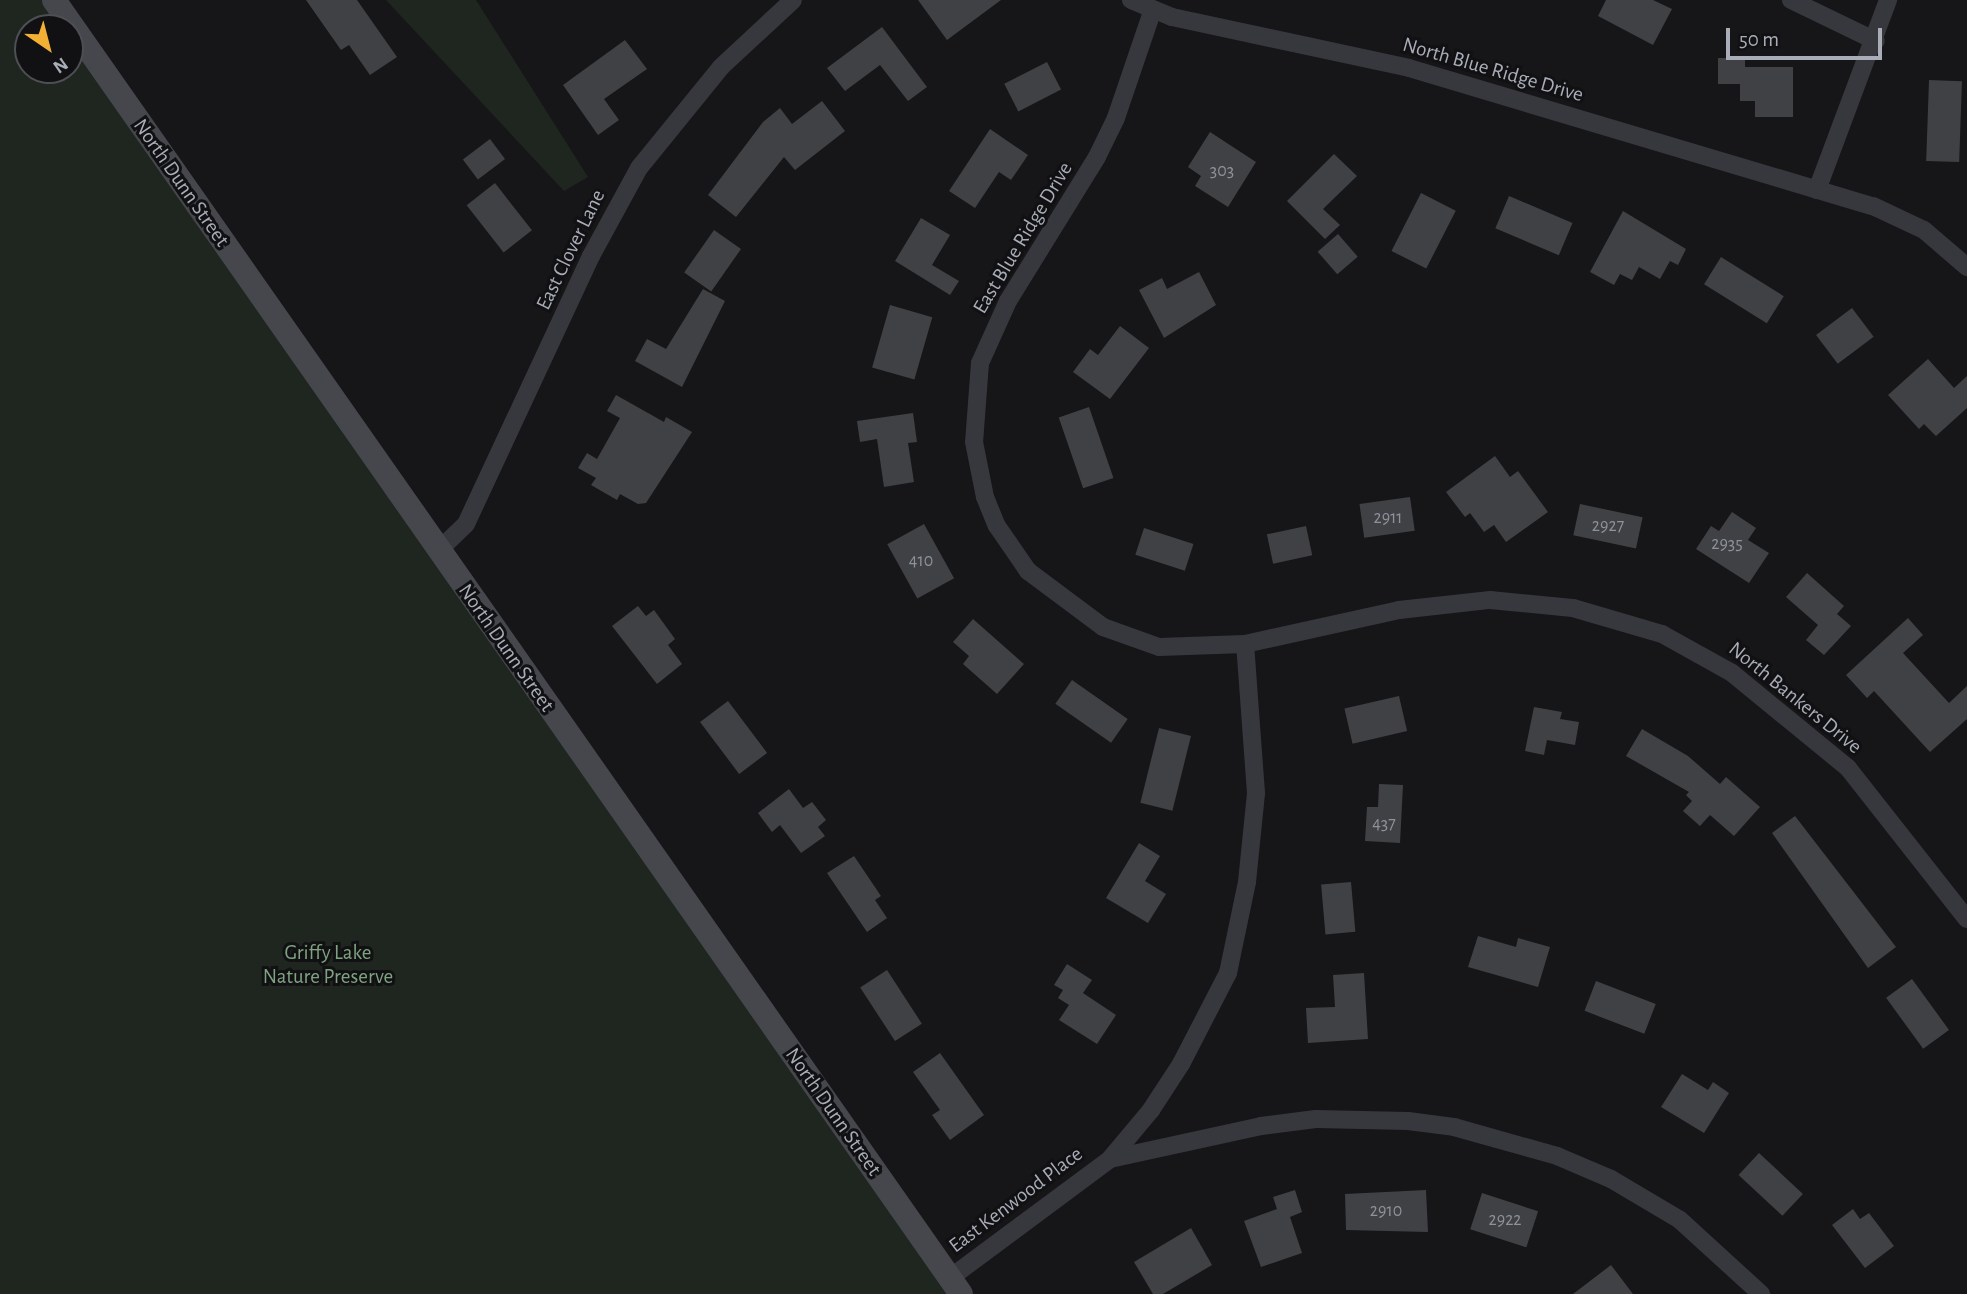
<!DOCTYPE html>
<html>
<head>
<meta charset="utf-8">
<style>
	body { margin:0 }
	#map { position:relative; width:1967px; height:1294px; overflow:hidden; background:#161618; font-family:"Alegreya Sans",sans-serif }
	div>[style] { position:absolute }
	.green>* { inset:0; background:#1e261f }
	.building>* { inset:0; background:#404145; transform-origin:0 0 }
	.street>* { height:18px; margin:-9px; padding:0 9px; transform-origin:9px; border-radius:9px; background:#37383d }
	.secondary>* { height:24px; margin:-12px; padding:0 12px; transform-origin:12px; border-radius:12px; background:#45474d }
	span { translate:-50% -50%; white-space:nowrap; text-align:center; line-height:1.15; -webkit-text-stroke:6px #111113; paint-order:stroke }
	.number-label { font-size:18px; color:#8e929b }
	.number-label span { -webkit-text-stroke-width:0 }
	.street-label { font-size:21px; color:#a8adb8 }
	.park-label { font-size:21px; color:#7fa381 }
	.north { position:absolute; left:14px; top:14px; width:70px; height:70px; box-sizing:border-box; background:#111113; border:2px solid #4d4f55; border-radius:50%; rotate:145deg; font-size:19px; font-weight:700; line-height:28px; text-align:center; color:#a8adb8 }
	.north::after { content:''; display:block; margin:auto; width:24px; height:32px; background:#f2b134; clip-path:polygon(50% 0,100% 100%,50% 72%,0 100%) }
	.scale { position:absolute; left:1726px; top:28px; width:156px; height:32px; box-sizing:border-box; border:4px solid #a8adb8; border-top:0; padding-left:9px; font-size:21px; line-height:24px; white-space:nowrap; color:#a8adb8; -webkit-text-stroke:5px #111113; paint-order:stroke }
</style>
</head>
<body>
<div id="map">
	<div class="green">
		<div style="clip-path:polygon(evenodd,0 0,54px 0,961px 1294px,0 1294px,0 0,28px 28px,70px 28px,70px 70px,28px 70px,28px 28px)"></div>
		<div style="clip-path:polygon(386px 0,476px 0,588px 177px,564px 191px)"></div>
	</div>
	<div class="building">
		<div style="clip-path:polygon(306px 0,357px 0,397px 57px,370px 75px,349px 45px,341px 50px)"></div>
		<div style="clip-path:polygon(918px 0,1001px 0,947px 40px)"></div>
		<div style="clip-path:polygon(1606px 0,1653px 0,1672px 9px,1653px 45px,1598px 16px)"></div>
		<div style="clip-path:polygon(882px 27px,927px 87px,908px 101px,880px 65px,845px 91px,827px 68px)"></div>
		<div style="clip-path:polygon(625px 40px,647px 69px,604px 99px,619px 120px,598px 135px,563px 85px)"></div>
		<div style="clip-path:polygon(1718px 58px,1745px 58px,1745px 67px,1793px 67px,1793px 117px,1755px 117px,1755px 101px,1740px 101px,1740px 84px,1718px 84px)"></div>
		<div style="left:1047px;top:62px;width:31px;height:48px;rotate:63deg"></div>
		<div style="left:1929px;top:80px;width:33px;height:81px;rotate:2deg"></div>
		<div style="clip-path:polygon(822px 101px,845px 131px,795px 170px,784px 157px,736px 217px,708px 195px,763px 122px,780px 108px,792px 124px)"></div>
		<div style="clip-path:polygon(990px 129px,1028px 155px,1011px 180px,999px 172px,975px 208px,949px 191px)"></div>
		<div style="clip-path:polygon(1210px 132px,1256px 162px,1228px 207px,1195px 186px,1201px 176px,1188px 167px)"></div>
		<div style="left:490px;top:139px;width:25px;height:34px;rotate:53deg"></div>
		<div style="clip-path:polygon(1334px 154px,1357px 176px,1323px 209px,1340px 225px,1325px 239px,1287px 201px)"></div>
		<div style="left:495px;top:183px;width:60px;height:36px;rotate:52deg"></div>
		<div style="left:1421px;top:193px;width:39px;height:65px;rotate:27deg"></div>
		<div style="left:1509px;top:196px;width:69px;height:35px;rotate:23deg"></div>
		<div style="clip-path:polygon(1623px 211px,1686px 249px,1678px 265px,1670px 261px,1660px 279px,1639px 267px,1632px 280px,1620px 274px,1614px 285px,1590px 272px)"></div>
		<div style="clip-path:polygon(921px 218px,950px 235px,932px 265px,959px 281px,950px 295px,895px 261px)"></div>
		<div style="left:714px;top:230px;width:33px;height:52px;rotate:35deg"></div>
		<div style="left:1338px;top:234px;width:30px;height:27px;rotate:49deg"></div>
		<div style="left:1721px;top:257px;width:74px;height:32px;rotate:32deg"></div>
		<div style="clip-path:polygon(1199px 272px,1216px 305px,1164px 338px,1139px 290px,1162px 278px,1167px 289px)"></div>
		<div style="clip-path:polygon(703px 289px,725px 301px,682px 387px,635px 361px,647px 339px,666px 349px)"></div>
		<div style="left:890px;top:305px;width:44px;height:65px;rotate:16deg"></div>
		<div style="left:1852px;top:308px;width:36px;height:45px;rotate:53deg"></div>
		<div style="clip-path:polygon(1120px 326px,1149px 348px,1110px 399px,1073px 372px,1090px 349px,1098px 355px)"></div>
		<div style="clip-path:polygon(1928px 359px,1954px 388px,1967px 376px,1967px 408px,1936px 436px,1924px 424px,1919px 429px,1888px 395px)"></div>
		<div style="clip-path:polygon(616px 395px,664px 422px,666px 417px,692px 432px,646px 503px,638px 504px,620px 494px,617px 500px,591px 485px,596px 478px,578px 468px,587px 453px,597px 459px,620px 418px,607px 411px)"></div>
		<div style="left:1089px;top:407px;width:75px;height:32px;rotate:71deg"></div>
		<div style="clip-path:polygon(913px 413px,917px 442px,908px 443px,914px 482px,884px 487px,877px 439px,860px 442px,857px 421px)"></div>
		<div style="clip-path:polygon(1495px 456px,1510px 477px,1518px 471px,1548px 512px,1506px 542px,1494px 525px,1484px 532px,1470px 513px,1465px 517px,1446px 492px)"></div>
		<div style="left:1410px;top:497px;width:34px;height:51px;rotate:82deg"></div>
		<div style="left:1580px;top:504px;width:64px;height:32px;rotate:12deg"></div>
		<div style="clip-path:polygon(1732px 512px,1756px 528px,1748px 540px,1769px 553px,1749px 583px,1696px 549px,1711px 526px,1719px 531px)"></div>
		<div style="left:924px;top:524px;width:62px;height:42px;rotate:61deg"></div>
		<div style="left:1306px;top:526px;width:30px;height:40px;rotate:78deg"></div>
		<div style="left:1144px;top:528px;width:52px;height:28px;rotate:18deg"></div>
		<div style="clip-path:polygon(1807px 573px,1844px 606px,1837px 614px,1851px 626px,1824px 655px,1806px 640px,1818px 625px,1786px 597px)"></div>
		<div style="clip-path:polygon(638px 606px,646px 616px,654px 610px,675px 639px,668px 645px,682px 664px,657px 684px,612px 626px)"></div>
		<div style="clip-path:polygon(1908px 618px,1923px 635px,1903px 653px,1949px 703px,1967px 686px,1967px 719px,1930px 752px,1874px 691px,1867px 698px,1846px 675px)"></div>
		<div style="clip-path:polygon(973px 619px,1024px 664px,997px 694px,963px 664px,969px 656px,953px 642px)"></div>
		<div style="left:1072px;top:680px;width:68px;height:29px;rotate:35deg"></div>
		<div style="left:1399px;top:696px;width:36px;height:56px;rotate:77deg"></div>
		<div style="left:728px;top:701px;width:65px;height:35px;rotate:53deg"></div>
		<div style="clip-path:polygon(1534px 707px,1562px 712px,1560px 719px,1579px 722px,1575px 745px,1547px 740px,1544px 755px,1525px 751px)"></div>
		<div style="left:1159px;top:728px;width:33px;height:77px;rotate:14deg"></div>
		<div style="clip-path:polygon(1642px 729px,1688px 756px,1720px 784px,1726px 777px,1760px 807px,1734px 836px,1710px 815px,1700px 826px,1683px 811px,1692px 801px,1686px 795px,1689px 792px,1626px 756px)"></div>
		<div style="clip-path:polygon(1379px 784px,1403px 785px,1400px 843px,1365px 841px,1367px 807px,1378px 807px)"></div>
		<div style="clip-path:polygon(789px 789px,803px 808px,812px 802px,826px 820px,818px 827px,825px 836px,801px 853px,780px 825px,772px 832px,758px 813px)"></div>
		<div style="clip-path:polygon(1795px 816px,1896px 947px,1868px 968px,1772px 833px)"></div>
		<div style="clip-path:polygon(1139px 843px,1160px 856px,1145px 881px,1166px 894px,1148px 923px,1106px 898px)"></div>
		<div style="clip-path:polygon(854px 856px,881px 896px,875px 900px,887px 918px,867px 932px,827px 873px)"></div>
		<div style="left:1351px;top:882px;width:50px;height:30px;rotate:85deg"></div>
		<div style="clip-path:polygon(1478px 936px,1516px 947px,1518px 938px,1550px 947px,1538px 987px,1468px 967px)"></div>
		<div style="clip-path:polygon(1067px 964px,1092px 980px,1083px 993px,1116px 1015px,1097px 1044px,1059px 1020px,1069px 1005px,1058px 998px,1063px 990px,1054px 985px)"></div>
		<div style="left:887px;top:970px;width:64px;height:32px;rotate:57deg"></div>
		<div style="clip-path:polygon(1364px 973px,1368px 1039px,1308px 1043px,1306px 1008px,1335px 1007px,1333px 975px)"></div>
		<div style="left:1912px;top:979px;width:63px;height:32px;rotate:54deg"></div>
		<div style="left:1596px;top:981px;width:64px;height:32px;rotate:21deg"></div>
		<div style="clip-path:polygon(940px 1053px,984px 1115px,950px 1140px,932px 1115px,940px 1110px,913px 1072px)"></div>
		<div style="clip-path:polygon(1682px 1074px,1708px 1090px,1713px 1082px,1729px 1093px,1704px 1133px,1661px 1107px)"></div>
		<div style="left:1759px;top:1153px;width:60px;height:30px;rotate:43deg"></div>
		<div style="clip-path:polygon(1295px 1190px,1302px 1212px,1290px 1217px,1302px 1253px,1261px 1267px,1244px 1221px,1277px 1209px,1273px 1197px)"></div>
		<div style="clip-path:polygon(1426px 1190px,1428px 1232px,1346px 1230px,1345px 1194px)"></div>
		<div style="left:1482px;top:1193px;width:59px;height:38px;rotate:18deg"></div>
		<div style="clip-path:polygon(1853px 1209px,1860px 1219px,1869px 1213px,1894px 1246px,1865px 1268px,1832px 1225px)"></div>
		<div style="clip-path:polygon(1191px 1228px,1212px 1265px,1163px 1294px,1153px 1294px,1134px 1262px)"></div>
		<div style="clip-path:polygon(1611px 1265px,1633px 1294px,1573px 1294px)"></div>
	</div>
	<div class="street">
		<div style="left:1131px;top:0;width:44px;rotate:22.5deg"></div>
		<div style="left:1172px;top:17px;width:242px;rotate:12.1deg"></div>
		<div style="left:1409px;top:68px;width:484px;rotate:16.6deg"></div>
		<div style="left:1873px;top:206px;width:56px;rotate:25.2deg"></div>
		<div style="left:1924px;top:230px;width:57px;rotate:40.7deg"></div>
		<div style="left:1791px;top:0;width:94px;rotate:25.8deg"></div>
		<div style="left:1152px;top:12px;width:112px;rotate:108.8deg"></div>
		<div style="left:1116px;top:118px;width:43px;rotate:116deg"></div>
		<div style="left:1097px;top:157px;width:169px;rotate:121.7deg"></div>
		<div style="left:1008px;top:301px;width:68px;rotate:114.3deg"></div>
		<div style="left:980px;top:363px;width:79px;rotate:94.3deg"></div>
		<div style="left:974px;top:442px;width:56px;rotate:78.7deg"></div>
		<div style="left:985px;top:497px;width:31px;rotate:68deg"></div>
		<div style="left:997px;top:526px;width:55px;rotate:55.4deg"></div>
		<div style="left:1028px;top:571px;width:94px;rotate:36.7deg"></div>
		<div style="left:1103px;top:627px;width:59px;rotate:19.7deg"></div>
		<div style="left:1159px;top:647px;width:86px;rotate:-2deg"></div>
		<div style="left:1245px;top:644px;width:158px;rotate:-12.4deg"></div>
		<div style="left:1399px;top:610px;width:92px;rotate:-6.3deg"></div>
		<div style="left:1490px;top:600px;width:83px;rotate:5.5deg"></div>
		<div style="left:1573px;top:608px;width:93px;rotate:16.3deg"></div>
		<div style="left:1662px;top:634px;width:80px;rotate:29.1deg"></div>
		<div style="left:1732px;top:673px;width:150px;rotate:39.3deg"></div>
		<div style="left:1848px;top:768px;width:192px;rotate:51.8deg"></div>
		<div style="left:1817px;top:190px;width:203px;rotate:-69.5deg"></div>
		<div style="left:438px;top:551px;width:39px;rotate:-44deg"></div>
		<div style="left:466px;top:524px;width:296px;rotate:-65deg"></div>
		<div style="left:591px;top:256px;width:100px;rotate:-61.4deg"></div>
		<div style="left:639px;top:168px;width:130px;rotate:-50.9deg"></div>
		<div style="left:721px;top:67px;width:98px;rotate:-42.9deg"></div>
		<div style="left:1110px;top:1159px;width:155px;rotate:-12.3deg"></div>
		<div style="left:1261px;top:1126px;width:55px;rotate:-7.3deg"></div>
		<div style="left:1316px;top:1119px;width:92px;rotate:1.2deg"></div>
		<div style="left:1408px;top:1121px;width:46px;rotate:7.4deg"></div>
		<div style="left:1454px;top:1127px;width:107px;rotate:15.7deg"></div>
		<div style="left:1557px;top:1156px;width:59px;rotate:23.1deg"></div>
		<div style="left:1611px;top:1179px;width:80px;rotate:30.7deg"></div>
		<div style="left:1680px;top:1220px;width:110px;rotate:42.4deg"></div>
		<div style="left:950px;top:1278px;width:199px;rotate:-36.6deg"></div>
		<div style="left:1110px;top:1159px;width:64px;rotate:-50.1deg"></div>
		<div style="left:1151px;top:1110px;width:55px;rotate:-56.9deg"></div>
		<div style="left:1181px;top:1064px;width:102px;rotate:-62.7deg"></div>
		<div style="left:1228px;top:973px;width:93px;rotate:-78.2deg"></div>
		<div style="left:1247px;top:882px;width:89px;rotate:-84.2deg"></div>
		<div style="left:1256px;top:793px;width:149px;rotate:-94.2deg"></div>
	</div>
	<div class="secondary">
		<div style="left:54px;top:0;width:1580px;rotate:54.97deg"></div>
	</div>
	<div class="number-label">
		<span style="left:1222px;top:171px">303</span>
		<span style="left:1388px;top:518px">2911</span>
		<span style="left:1608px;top:526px">2927</span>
		<span style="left:1727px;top:544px">2935</span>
		<span style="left:921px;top:561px">410</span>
		<span style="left:1384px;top:824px">437</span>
		<span style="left:1386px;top:1211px">2910</span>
		<span style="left:1505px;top:1220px">2922</span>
	</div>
	<div class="street-label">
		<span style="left:1493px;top:70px;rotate:16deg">North Blue Ridge Drive</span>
		<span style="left:181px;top:183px;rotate:55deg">North Dunn Street</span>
		<span style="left:1023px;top:238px;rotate:-59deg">East Blue Ridge Drive</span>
		<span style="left:571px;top:250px;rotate:-64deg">East Clover Lane</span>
		<span style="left:506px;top:648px;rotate:55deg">North Dunn Street</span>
		<span style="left:1795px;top:698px;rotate:39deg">North Bankers Drive</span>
		<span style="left:833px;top:1112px;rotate:55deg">North Dunn Street</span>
		<span style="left:1016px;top:1200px;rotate:-37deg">East Kenwood Place</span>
	</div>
	<div class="park-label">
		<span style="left:328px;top:965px">Griffy Lake<br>Nature Preserve</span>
	</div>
	<div class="north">N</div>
	<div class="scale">50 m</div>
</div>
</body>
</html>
